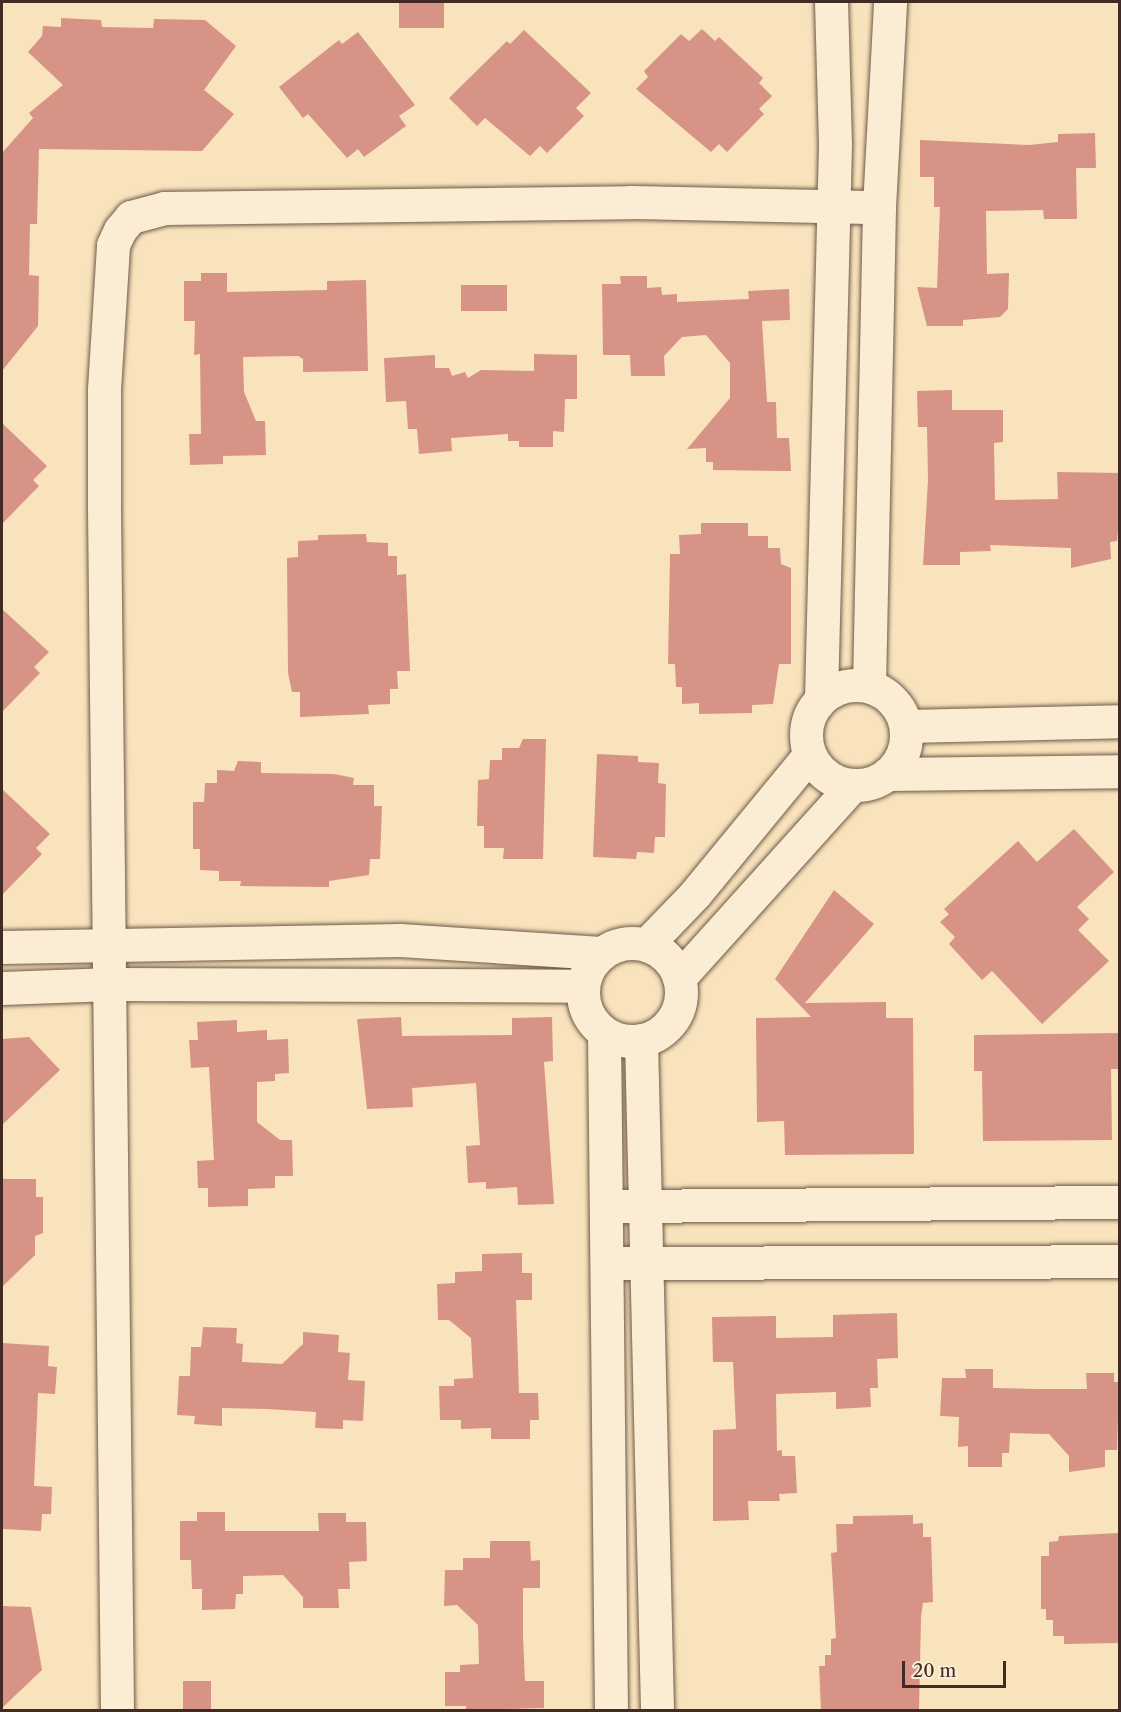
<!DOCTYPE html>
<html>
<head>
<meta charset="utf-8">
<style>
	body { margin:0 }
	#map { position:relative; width:1121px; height:1712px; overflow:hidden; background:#f9e3bc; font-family:"Libre Caslon Text",serif }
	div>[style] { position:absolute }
	.building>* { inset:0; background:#d79385; transform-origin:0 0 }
	.roads { filter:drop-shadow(0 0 2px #6e5a4a) drop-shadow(0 0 2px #6e5a4a) }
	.street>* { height:33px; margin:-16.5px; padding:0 16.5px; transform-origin:16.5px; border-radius:16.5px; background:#fbedd3 }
	.street>.ring { margin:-16.5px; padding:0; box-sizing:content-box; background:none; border:33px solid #fbedd3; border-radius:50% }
	span { translate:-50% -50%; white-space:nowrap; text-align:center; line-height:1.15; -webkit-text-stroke:6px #fbedd3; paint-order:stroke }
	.frame { position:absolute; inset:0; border:3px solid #402c24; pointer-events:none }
	.scale { position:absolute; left:902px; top:1661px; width:104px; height:27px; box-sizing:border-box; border:3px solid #402c24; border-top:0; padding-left:8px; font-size:18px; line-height:21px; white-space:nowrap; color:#402c24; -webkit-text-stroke:4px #fbedd3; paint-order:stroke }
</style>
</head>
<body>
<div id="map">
	<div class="building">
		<div style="left:399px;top:2px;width:45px;height:26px"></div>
		<div style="clip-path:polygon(61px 18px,101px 20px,102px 27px,153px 28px,154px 19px,205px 20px,236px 46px,204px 90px,234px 114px,202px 151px,39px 149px,37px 224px,30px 224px,29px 275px,39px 276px,38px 326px,2px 371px,2px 153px,33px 118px,29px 113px,63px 85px,28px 52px,42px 36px,43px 26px,61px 27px)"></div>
		<div style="clip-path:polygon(702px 29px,715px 41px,719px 37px,763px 78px,759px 83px,772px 96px,759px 109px,764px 114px,727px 152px,719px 144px,711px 152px,636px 89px,648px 77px,644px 71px,681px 34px,689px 41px)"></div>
		<div style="clip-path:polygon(524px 30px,591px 93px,576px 108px,584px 116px,547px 153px,540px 146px,530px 156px,485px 118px,477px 126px,449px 98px,507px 41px,510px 44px)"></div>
		<div style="clip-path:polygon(358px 32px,415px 105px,399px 116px,406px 126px,364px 157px,358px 149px,347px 158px,308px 114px,303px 118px,279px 87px,339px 40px,342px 44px)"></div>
		<div style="clip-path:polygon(1095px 133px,1096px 168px,1076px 168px,1077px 219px,1044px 219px,1043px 210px,986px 211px,987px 274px,1009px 273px,1008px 309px,1000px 317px,963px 320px,963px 326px,927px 326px,917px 287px,937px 288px,940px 207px,934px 207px,934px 177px,920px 177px,920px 140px,1029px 145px,1058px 142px,1058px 134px)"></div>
		<div style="clip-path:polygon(201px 273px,227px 273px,227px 292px,327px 290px,327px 281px,366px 280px,368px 371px,303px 372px,303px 359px,298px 356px,243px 357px,244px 392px,256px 421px,265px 421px,266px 455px,223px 456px,223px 464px,190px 465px,189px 434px,201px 434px,200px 354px,194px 355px,195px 321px,184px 321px,184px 281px,201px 281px)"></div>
		<div style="clip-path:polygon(620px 276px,647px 276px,647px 288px,661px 287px,662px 295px,677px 294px,677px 302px,749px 299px,748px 291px,789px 289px,790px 320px,762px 321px,767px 402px,776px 402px,777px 438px,789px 438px,791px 471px,713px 470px,713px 462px,706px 462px,706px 448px,687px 449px,730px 398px,730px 363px,706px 335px,682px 337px,664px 356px,665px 376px,631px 376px,630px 355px,603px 355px,602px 284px,621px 284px)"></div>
		<div style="left:461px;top:285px;width:46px;height:26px"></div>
		<div style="clip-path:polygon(534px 354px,577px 355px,577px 399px,565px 399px,564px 432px,553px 431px,553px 447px,519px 447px,519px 441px,508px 441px,508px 434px,451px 438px,452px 451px,419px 454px,417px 429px,408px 429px,406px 401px,386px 402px,384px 358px,435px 355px,435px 368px,449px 368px,452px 376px,465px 372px,468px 378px,481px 370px,534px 371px)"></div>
		<div style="clip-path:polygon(952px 390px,952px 410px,1003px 410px,1003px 442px,994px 443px,995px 500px,1058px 499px,1057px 472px,1119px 473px,1119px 518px,1117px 541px,1110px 542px,1111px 559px,1071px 568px,1071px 548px,990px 545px,991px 551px,960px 552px,960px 565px,923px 565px,928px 480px,927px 427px,918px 427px,917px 391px)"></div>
		<div style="clip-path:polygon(2px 423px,47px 466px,33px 480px,39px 486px,2px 524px)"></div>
		<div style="clip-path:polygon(701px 523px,748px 523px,748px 536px,768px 536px,768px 548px,780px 548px,781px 564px,791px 568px,791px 664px,779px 664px,773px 704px,752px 705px,752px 713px,699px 714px,699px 703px,682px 704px,682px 687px,676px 687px,675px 664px,668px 664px,670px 554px,680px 554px,679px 535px,701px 534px)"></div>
		<div style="clip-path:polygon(366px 534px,367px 542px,388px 543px,388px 556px,397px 556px,397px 575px,406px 574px,410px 671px,397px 671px,398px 689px,390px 689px,390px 704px,368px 705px,369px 714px,300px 717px,300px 692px,292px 692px,288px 673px,287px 558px,298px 557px,298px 541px,318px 540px,318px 535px)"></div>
		<div style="clip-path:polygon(2px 609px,49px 652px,34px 667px,40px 673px,2px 712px)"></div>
		<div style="clip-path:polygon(523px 739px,546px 739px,543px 859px,503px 859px,504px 848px,484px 848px,484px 826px,477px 826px,478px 780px,489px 779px,490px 760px,502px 760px,502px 748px,519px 748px)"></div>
		<div style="clip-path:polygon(597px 754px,638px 756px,638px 762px,659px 763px,658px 783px,666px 784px,665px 837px,655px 837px,654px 853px,637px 852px,636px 859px,593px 857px)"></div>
		<div style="clip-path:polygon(238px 761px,261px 762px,261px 773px,334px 774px,354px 778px,353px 785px,374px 785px,374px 806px,382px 806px,380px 859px,370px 859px,369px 875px,329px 881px,329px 887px,240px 886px,241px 881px,219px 881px,219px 871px,200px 870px,200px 849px,193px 849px,193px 802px,204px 802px,205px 783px,217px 783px,217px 770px,234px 771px)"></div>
		<div style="clip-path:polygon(2px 789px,50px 834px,36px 848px,42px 854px,2px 895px)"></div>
		<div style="clip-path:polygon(1074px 829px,1114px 872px,1077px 907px,1089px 919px,1078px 930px,1109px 961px,1042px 1024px,992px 971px,982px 980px,949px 944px,955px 937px,940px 922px,949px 914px,944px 909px,1018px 841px,1037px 862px)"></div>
		<div style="clip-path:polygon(834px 890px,874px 924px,805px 1003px,886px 1002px,886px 1018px,913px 1018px,914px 1154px,785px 1155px,784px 1121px,757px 1122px,756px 1018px,811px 1017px,775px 979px)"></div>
		<div style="clip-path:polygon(401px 1017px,402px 1036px,512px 1035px,512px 1018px,552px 1017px,553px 1061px,544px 1062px,554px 1204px,518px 1205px,517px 1187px,486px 1189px,486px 1182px,468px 1183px,466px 1146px,480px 1145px,476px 1083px,412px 1088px,413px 1107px,367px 1109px,357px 1019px)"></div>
		<div style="clip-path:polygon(237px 1020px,237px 1032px,267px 1030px,267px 1040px,288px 1039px,289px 1073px,275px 1074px,275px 1081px,257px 1082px,257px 1122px,280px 1140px,292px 1140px,293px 1176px,275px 1176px,275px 1188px,248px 1189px,248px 1206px,208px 1207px,208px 1188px,198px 1188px,197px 1161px,214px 1160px,209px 1067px,191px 1068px,189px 1040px,198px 1040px,197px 1022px)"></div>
		<div style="clip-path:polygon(1119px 1033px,1119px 1069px,1111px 1069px,1112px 1140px,983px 1141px,982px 1071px,974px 1071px,974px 1035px)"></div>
		<div style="clip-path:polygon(29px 1037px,60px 1070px,2px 1125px,2px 1039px)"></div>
		<div style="clip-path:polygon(2px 1179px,36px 1179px,36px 1197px,43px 1197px,43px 1233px,35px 1236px,35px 1255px,2px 1287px)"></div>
		<div style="clip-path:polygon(522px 1253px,522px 1273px,532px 1273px,532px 1300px,516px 1300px,519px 1393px,538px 1393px,539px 1420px,530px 1420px,530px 1439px,491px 1439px,491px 1428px,461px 1429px,461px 1420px,440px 1420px,439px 1386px,454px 1386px,454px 1379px,473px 1378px,471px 1338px,449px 1320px,438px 1320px,437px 1284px,455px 1283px,455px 1272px,482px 1271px,482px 1254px)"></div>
		<div style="clip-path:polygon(897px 1313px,898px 1358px,877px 1359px,878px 1388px,870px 1388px,871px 1407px,836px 1409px,836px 1392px,776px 1394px,777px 1451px,782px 1450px,782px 1456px,795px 1456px,797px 1493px,779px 1494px,780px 1501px,748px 1501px,749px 1520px,713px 1521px,713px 1430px,736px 1429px,733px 1362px,713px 1362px,712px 1317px,776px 1316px,776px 1338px,833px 1337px,833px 1315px)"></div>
		<div style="clip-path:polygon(203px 1327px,237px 1328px,236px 1343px,243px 1344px,242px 1362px,282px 1364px,303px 1344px,303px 1332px,339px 1335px,338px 1352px,350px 1353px,348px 1380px,365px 1381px,363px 1421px,343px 1420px,343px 1429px,315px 1428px,316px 1412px,267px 1409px,222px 1408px,222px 1426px,194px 1424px,195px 1416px,177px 1415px,179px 1376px,190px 1376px,191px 1347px,201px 1347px)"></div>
		<div style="clip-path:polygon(2px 1343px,49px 1346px,48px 1366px,57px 1367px,55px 1394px,38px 1393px,34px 1486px,52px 1487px,51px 1514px,42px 1514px,41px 1531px,2px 1529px)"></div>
		<div style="clip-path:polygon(965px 1369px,993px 1369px,993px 1388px,1037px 1389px,1087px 1389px,1086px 1373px,1114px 1373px,1114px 1382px,1119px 1382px,1117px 1450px,1105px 1450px,1105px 1467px,1069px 1472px,1069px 1456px,1049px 1434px,1010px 1433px,1009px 1453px,1002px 1453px,1002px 1467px,968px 1467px,968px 1446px,958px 1447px,959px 1417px,940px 1416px,942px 1378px,966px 1378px)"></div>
		<div style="clip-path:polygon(197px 1512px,225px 1512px,225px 1531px,319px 1531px,318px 1513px,346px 1513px,346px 1522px,366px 1522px,367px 1561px,349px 1562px,350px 1589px,338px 1589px,339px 1608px,303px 1608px,303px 1597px,283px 1575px,243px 1576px,243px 1594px,236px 1594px,235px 1609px,202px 1610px,202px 1589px,192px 1589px,191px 1560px,180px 1560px,180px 1521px,197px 1521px)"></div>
		<div style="clip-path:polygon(913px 1515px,913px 1524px,923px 1523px,923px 1537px,931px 1537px,933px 1602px,923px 1603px,921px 1617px,919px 1710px,821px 1710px,819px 1666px,825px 1666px,825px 1655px,831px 1655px,831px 1639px,836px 1638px,831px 1553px,837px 1552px,836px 1524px,853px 1524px,853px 1516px)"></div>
		<div style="clip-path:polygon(1119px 1533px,1119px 1643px,1064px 1644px,1064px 1636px,1053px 1636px,1053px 1620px,1046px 1620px,1046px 1609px,1041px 1609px,1041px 1556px,1049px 1556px,1049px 1542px,1058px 1541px,1059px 1536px)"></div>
		<div style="clip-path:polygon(490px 1541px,530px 1541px,531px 1561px,540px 1560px,540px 1588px,523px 1588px,523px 1636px,525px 1681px,544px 1681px,544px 1708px,466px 1710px,466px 1706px,445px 1706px,445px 1672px,460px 1672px,460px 1665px,479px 1664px,478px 1625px,457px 1605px,444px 1606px,445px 1570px,463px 1570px,463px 1558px,490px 1558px)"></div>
		<div style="clip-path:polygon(2px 1606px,31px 1607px,42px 1670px,2px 1708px)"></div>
		<div style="left:183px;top:1681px;width:28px;height:29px"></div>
	</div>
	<div class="roads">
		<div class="street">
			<div class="ring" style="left:806px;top:685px;width:67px;height:67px"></div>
			<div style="left:869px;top:686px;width:479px;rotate:-88.8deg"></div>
			<div style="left:879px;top:207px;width:205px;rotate:-86.9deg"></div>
			<div style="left:821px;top:698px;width:554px;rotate:-88.55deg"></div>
			<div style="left:835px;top:144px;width:142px;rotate:-91.6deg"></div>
			<div style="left:906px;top:726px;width:214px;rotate:-1.3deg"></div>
			<div style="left:889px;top:774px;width:231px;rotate:-0.7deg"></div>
			<div class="ring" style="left:583px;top:943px;width:65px;height:65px"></div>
			<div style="left:646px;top:945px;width:71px;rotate:-46.1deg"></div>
			<div style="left:695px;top:894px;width:180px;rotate:-50.6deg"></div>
			<div style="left:2px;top:947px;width:398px;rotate:-1deg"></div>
			<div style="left:400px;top:940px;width:201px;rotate:3.7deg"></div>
			<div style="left:679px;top:978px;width:258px;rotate:-48deg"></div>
			<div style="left:2px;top:988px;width:109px;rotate:-2.1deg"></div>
			<div style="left:111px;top:984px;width:471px;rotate:0.2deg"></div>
			<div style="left:604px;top:1033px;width:677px;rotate:89.41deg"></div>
			<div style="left:641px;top:1040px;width:670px;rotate:88.63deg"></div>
			<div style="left:620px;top:1206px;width:500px;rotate:-0.46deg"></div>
			<div style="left:623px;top:1263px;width:497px;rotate:-0.2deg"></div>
			<div style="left:117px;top:1710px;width:1206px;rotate:-90.62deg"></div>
			<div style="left:104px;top:504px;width:115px;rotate:-90deg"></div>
			<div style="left:104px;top:389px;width:144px;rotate:-86.4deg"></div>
			<div style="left:113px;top:245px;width:17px;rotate:-65deg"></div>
			<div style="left:120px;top:230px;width:17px;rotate:-50deg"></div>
			<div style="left:131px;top:217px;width:34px;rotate:-15deg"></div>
			<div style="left:164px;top:208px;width:466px;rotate:-0.7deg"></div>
			<div style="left:630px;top:202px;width:249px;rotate:1.2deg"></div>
		</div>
	</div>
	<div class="frame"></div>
	<div class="scale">20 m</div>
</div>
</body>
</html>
